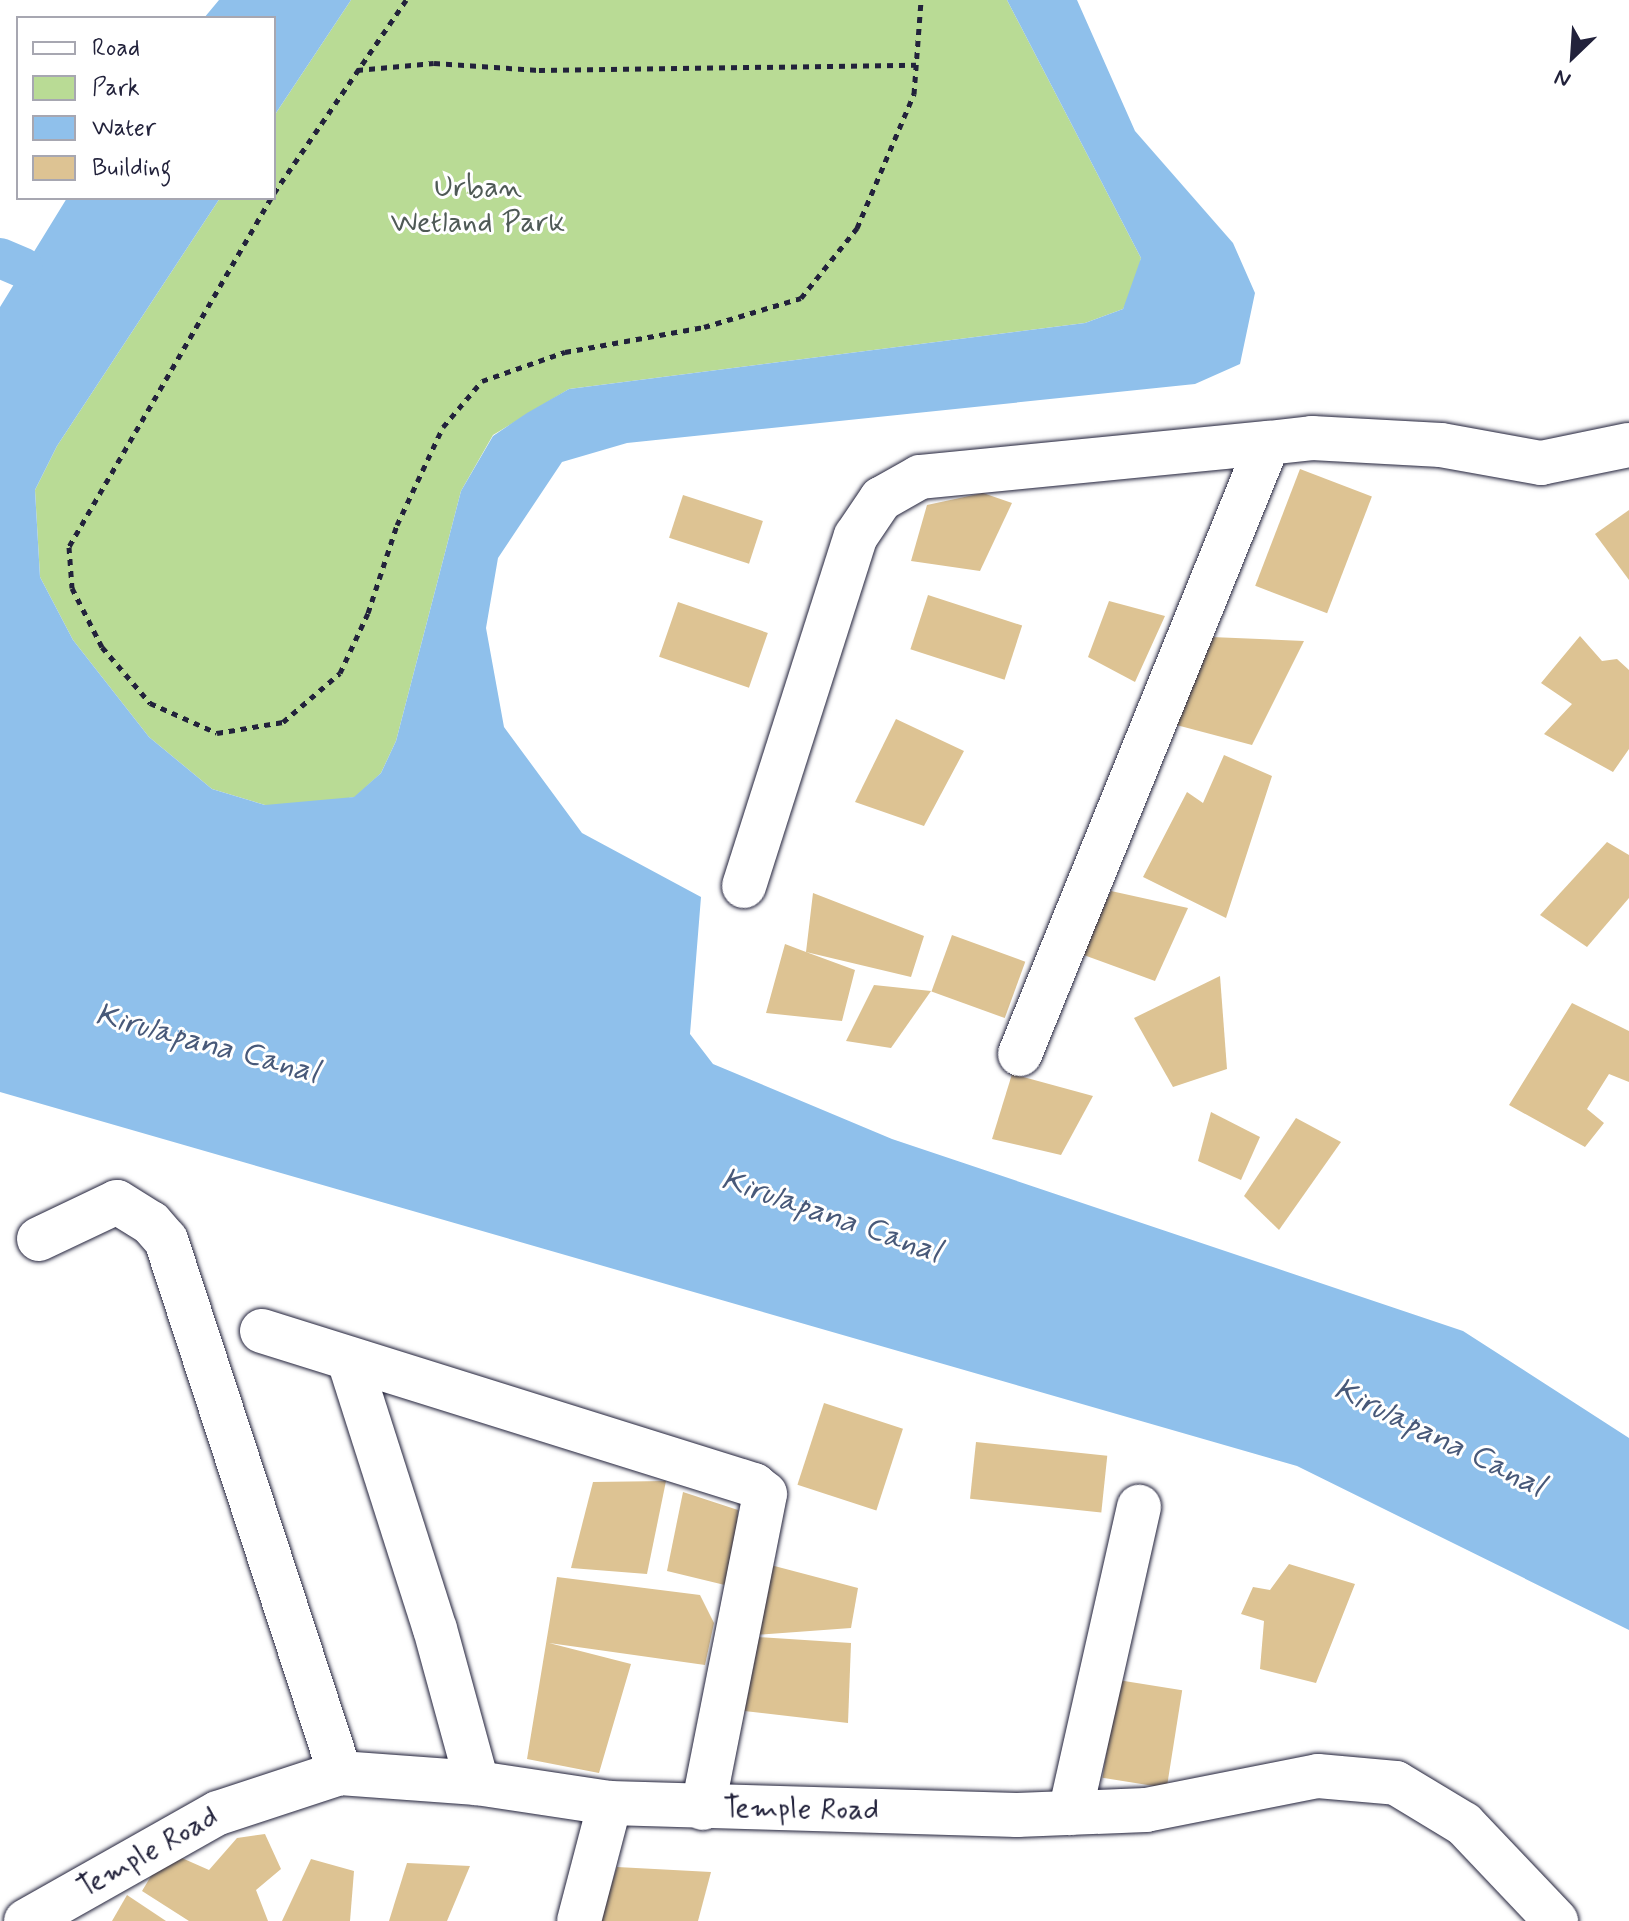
<!DOCTYPE html>
<html>
<head>
<meta charset="utf-8">
<style>
	body { margin:0 }
	#map { position:relative; width:1629px; height:1921px; overflow:hidden; background:#fff; font-family:Mynerve,sans-serif }
	div>[style] { position:absolute }
	.green>* { inset:0; background:#b9db95 }
	.water>* { inset:0; background:#8fc0eb }
	.canal>* { height:40px; margin:-20px; padding:0 20px; transform-origin:20px; border-radius:20px; background:#8fc0eb }
	.building>* { inset:0; background:#ddc393; transform-origin:0 0 }
	.path>* { height:5px; margin-top:-2.5px; transform-origin:0; background:repeating-linear-gradient(90deg,#22223b 0 6px,transparent 0 12px) }
	.roads { filter:drop-shadow(0 0 2px #22223b) drop-shadow(0 0 2px #22223b) }
	.minor>* { height:44px; margin:-22px; padding:0 22px; transform-origin:22px; border-radius:22px; background:#fff }
	span { translate:-50% -50%; white-space:nowrap; text-align:center; line-height:1.15; -webkit-text-stroke:6px #fff; paint-order:stroke }
	.park-label { font-size:30px; color:#4f5a56 }
	.street-label { font-size:30px; color:#22223b }
	.water-label { font-size:32px; color:#485979; font-style:italic }
	.legend { position:absolute; left:16px; top:16px; width:260px; height:184px; box-sizing:border-box; background:#fff; border:2px solid #a7a7b1; margin:0; padding:10px 14px; list-style:none; font-size:24px; color:#22223b }
	.legend li { display:flex; align-items:center; gap:16px; height:40px }
	.legend b { width:40px; border:2px solid #a7a7b1 }
	.north { position:absolute; left:1533px; top:16px; width:80px; height:80px; -webkit-text-stroke:6px #fff; paint-order:stroke; rotate:205deg; font-size:22px; font-weight:700; line-height:32px; text-align:center; color:#22223b }
	.north::after { content:''; display:block; margin:auto; width:28px; height:36px; background:#22223b; clip-path:polygon(50% 0,100% 100%,50% 72%,0 100%) }
</style>
</head>
<body>
<div id="map">
	<div class="green">
		<div style="clip-path:polygon(351px 0,1007px 0,1141px 258px,1134px 289px,1123px 309px,1085px 323px,569px 389px,493px 435px,461px 491px,396px 741px,381px 773px,355px 797px,296px 806px,265px 805px,212px 789px,149px 737px,73px 640px,40px 577px,35px 490px,57px 446px,220px 198px,274px 198px,274px 116px)"></div>
	</div>
	<div class="water">
		<div style="clip-path:polygon(219px 0,351px 0,274px 116px,274px 18px,204px 18px)"></div>
		<div style="clip-path:polygon(1007px 0,1077px 0,1135px 131px,1233px 243px,1255px 293px,1240px 364px,1195px 384px,627px 443px,562px 462px,498px 558px,486px 628px,504px 727px,582px 833px,701px 897px,690px 1034px,713px 1064px,892px 1139px,1463px 1331px,1629px 1438px,1629px 1630px,1297px 1466px,0 1092px,0 307px,67px 198px,220px 198px,57px 446px,35px 490px,40px 577px,73px 640px,149px 737px,212px 789px,265px 805px,354px 797px,381px 773px,396px 741px,461px 491px,493px 436px,527px 413px,569px 389px,1085px 323px,1123px 309px,1141px 258px)"></div>
	</div>
	<div class="canal">
		<div style="left:0;top:258px;width:25px;rotate:23deg"></div>
	</div>
	<div class="building">
		<div style="left:1300px;top:469px;width:77px;height:125px;rotate:21deg"></div>
		<div style="clip-path:polygon(983px 493px,1012px 503px,980px 571px,911px 561px,927px 505px)"></div>
		<div style="left:683px;top:495px;width:84px;height:45px;rotate:18deg"></div>
		<div style="clip-path:polygon(1629px 510px,1629px 580px,1595px 534px)"></div>
		<div style="left:928px;top:595px;width:99px;height:57px;rotate:18deg"></div>
		<div style="clip-path:polygon(1109px 601px,1165px 616px,1135px 682px,1088px 657px)"></div>
		<div style="left:678px;top:602px;width:95px;height:58px;rotate:19deg"></div>
		<div style="clip-path:polygon(1580px 636px,1602px 661px,1617px 659px,1629px 670px,1629px 749px,1613px 772px,1544px 734px,1572px 704px,1541px 683px)"></div>
		<div style="clip-path:polygon(1211px 637px,1304px 641px,1252px 745px,1165px 722px)"></div>
		<div style="clip-path:polygon(896px 719px,964px 751px,924px 826px,855px 802px)"></div>
		<div style="clip-path:polygon(1224px 755px,1272px 776px,1226px 918px,1143px 877px,1187px 792px,1203px 803px)"></div>
		<div style="clip-path:polygon(1607px 842px,1629px 855px,1629px 898px,1587px 947px,1540px 915px)"></div>
		<div style="clip-path:polygon(1111px 891px,1188px 908px,1155px 981px,1081px 954px)"></div>
		<div style="clip-path:polygon(813px 893px,924px 936px,911px 977px,806px 952px,855px 970px,842px 1021px,766px 1013px,785px 944px,806px 952px)"></div>
		<div style="left:952px;top:935px;width:78px;height:60px;rotate:20deg"></div>
		<div style="clip-path:polygon(1220px 976px,1227px 1069px,1173px 1087px,1134px 1018px)"></div>
		<div style="clip-path:polygon(874px 985px,931px 991px,891px 1048px,846px 1041px)"></div>
		<div style="clip-path:polygon(1572px 1003px,1629px 1031px,1629px 1082px,1609px 1074px,1587px 1109px,1604px 1123px,1585px 1147px,1509px 1105px)"></div>
		<div style="clip-path:polygon(1012px 1074px,1093px 1096px,1061px 1155px,992px 1139px)"></div>
		<div style="clip-path:polygon(1211px 1112px,1260px 1137px,1241px 1180px,1198px 1161px)"></div>
		<div style="clip-path:polygon(1296px 1118px,1341px 1142px,1279px 1230px,1244px 1196px)"></div>
		<div style="left:824px;top:1403px;width:83px;height:86px;rotate:18deg"></div>
		<div style="left:976px;top:1442px;width:132px;height:57px;rotate:6deg"></div>
		<div style="clip-path:polygon(666px 1481px,647px 1574px,571px 1568px,593px 1482px)"></div>
		<div style="clip-path:polygon(683px 1492px,738px 1510px,733px 1587px,667px 1571px)"></div>
		<div style="clip-path:polygon(763px 1563px,858px 1588px,851px 1628px,741px 1636px)"></div>
		<div style="clip-path:polygon(1289px 1564px,1355px 1584px,1316px 1683px,1260px 1669px,1264px 1621px,1241px 1614px,1253px 1587px,1270px 1590px)"></div>
		<div style="clip-path:polygon(557px 1577px,700px 1595px,714px 1623px,705px 1665px,549px 1643px,631px 1664px,599px 1773px,527px 1759px)"></div>
		<div style="clip-path:polygon(741px 1636px,851px 1643px,848px 1723px,727px 1709px)"></div>
		<div style="left:1118px;top:1680px;width:65px;height:99px;rotate:9deg"></div>
		<div style="clip-path:polygon(265px 1834px,281px 1869px,256px 1890px,268px 1921px,189px 1921px,142px 1891px,166px 1851px,209px 1870px,237px 1838px)"></div>
		<div style="clip-path:polygon(311px 1859px,354px 1871px,350px 1921px,282px 1921px)"></div>
		<div style="clip-path:polygon(407px 1863px,470px 1866px,447px 1921px,389px 1921px)"></div>
		<div style="clip-path:polygon(617px 1867px,711px 1872px,698px 1921px,600px 1921px)"></div>
		<div style="clip-path:polygon(127px 1895px,166px 1921px,112px 1921px)"></div>
	</div>
	<div class="path">
		<div style="left:357px;top:70px;width:77px;rotate:-5.2deg"></div>
		<div style="left:434px;top:63px;width:105px;rotate:3.8deg"></div>
		<div style="left:539px;top:70px;width:377px;rotate:-0.8deg"></div>
		<div style="left:274px;top:193px;width:234px;rotate:-55.6deg"></div>
		<div style="left:271px;top:198px;width:403px;rotate:120.1deg"></div>
		<div style="left:69px;top:547px;width:41px;rotate:85.8deg"></div>
		<div style="left:72px;top:588px;width:66px;rotate:63deg"></div>
		<div style="left:102px;top:647px;width:74px;rotate:49.4deg"></div>
		<div style="left:150px;top:703px;width:73px;rotate:24.1deg"></div>
		<div style="left:217px;top:733px;width:67px;rotate:-9.5deg"></div>
		<div style="left:283px;top:722px;width:75px;rotate:-40.7deg"></div>
		<div style="left:340px;top:673px;width:66px;rotate:-65deg"></div>
		<div style="left:368px;top:613px;width:93px;rotate:-71.8deg"></div>
		<div style="left:397px;top:525px;width:108px;rotate:-64.9deg"></div>
		<div style="left:443px;top:427px;width:60px;rotate:-49.7deg"></div>
		<div style="left:482px;top:381px;width:88px;rotate:-19.3deg"></div>
		<div style="left:565px;top:352px;width:141px;rotate:-10.2deg"></div>
		<div style="left:704px;top:327px;width:101px;rotate:-16.6deg"></div>
		<div style="left:801px;top:298px;width:90px;rotate:-51.3deg"></div>
		<div style="left:857px;top:228px;width:146px;rotate:-67deg"></div>
		<div style="left:914px;top:94px;width:94px;rotate:-85.7deg"></div>
	</div>
	<div class="roads">
		<div class="minor">
			<div style="left:744px;top:886px;width:367px;rotate:-72.3deg"></div>
			<div style="left:856px;top:536px;width:45px;rotate:-56deg"></div>
			<div style="left:881px;top:499px;width:45px;rotate:-29.4deg"></div>
			<div style="left:920px;top:477px;width:350px;rotate:-5.6deg"></div>
			<div style="left:1020px;top:1054px;width:659px;rotate:-67.91deg"></div>
			<div style="left:1268px;top:443px;width:44px;rotate:-6.5deg"></div>
			<div style="left:1312px;top:438px;width:129px;rotate:3.1deg"></div>
			<div style="left:1441px;top:445px;width:102px;rotate:10.2deg"></div>
			<div style="left:1541px;top:463px;width:90px;rotate:-11.6deg"></div>
			<div style="left:39px;top:1239px;width:86px;rotate:-25.4deg"></div>
			<div style="left:117px;top:1202px;width:40px;rotate:32deg"></div>
			<div style="left:151px;top:1223px;width:23px;rotate:49deg"></div>
			<div style="left:166px;top:1240px;width:561px;rotate:71.92deg"></div>
			<div style="left:262px;top:1331px;width:516px;rotate:17.38deg"></div>
			<div style="left:754px;top:1485px;width:14px;rotate:39deg"></div>
			<div style="left:765px;top:1494px;width:320px;rotate:101.2deg"></div>
			<div style="left:349px;top:1360px;width:282px;rotate:72.3deg"></div>
			<div style="left:435px;top:1629px;width:160px;rotate:74.7deg"></div>
			<div style="left:1070px;top:1813px;width:314px;rotate:-77.3deg"></div>
			<div style="left:26px;top:1921px;width:220px;rotate:-29.4deg"></div>
			<div style="left:218px;top:1813px;width:128px;rotate:-18.2deg"></div>
			<div style="left:340px;top:1773px;width:137px;rotate:4.2deg"></div>
			<div style="left:477px;top:1783px;width:134px;rotate:8.6deg"></div>
			<div style="left:610px;top:1803px;width:407px;rotate:1.7deg"></div>
			<div style="left:1017px;top:1815px;width:129px;rotate:-2.2deg"></div>
			<div style="left:1146px;top:1810px;width:175px;rotate:-11.2deg"></div>
			<div style="left:1318px;top:1776px;width:78px;rotate:5.1deg"></div>
			<div style="left:1396px;top:1783px;width:79px;rotate:31.1deg"></div>
			<div style="left:1464px;top:1824px;width:134px;rotate:46.5deg"></div>
			<div style="left:579px;top:1921px;width:122px;rotate:-75.3deg"></div>
		</div>
	</div>
	<div class="park-label">
		<span style="left:478px;top:205px">Urban<br>Wetland Park</span>
	</div>
	<div class="street-label">
		<span style="left:801px;top:1810px;rotate:1deg">Temple Road</span>
		<span style="left:148px;top:1853px;rotate:-29deg">Temple Road</span>
	</div>
	<div class="water-label">
		<span style="left:207px;top:1044px;rotate:15deg">Kirulapana Canal</span>
		<span style="left:831px;top:1216px;rotate:19deg">Kirulapana Canal</span>
		<span style="left:1439px;top:1438px;rotate:26deg">Kirulapana Canal</span>
	</div>
	<ul class="legend">
	<li><b style="height:10px;background:#fff"></b>Road</li>
	<li><b style="height:22px;background:#b9db95"></b>Park</li>
	<li><b style="height:22px;background:#8fc0eb"></b>Water</li>
	<li><b style="height:22px;background:#ddc393"></b>Building</li>
	</ul>
	<div class="north">N</div>
</div>
</body>
</html>
